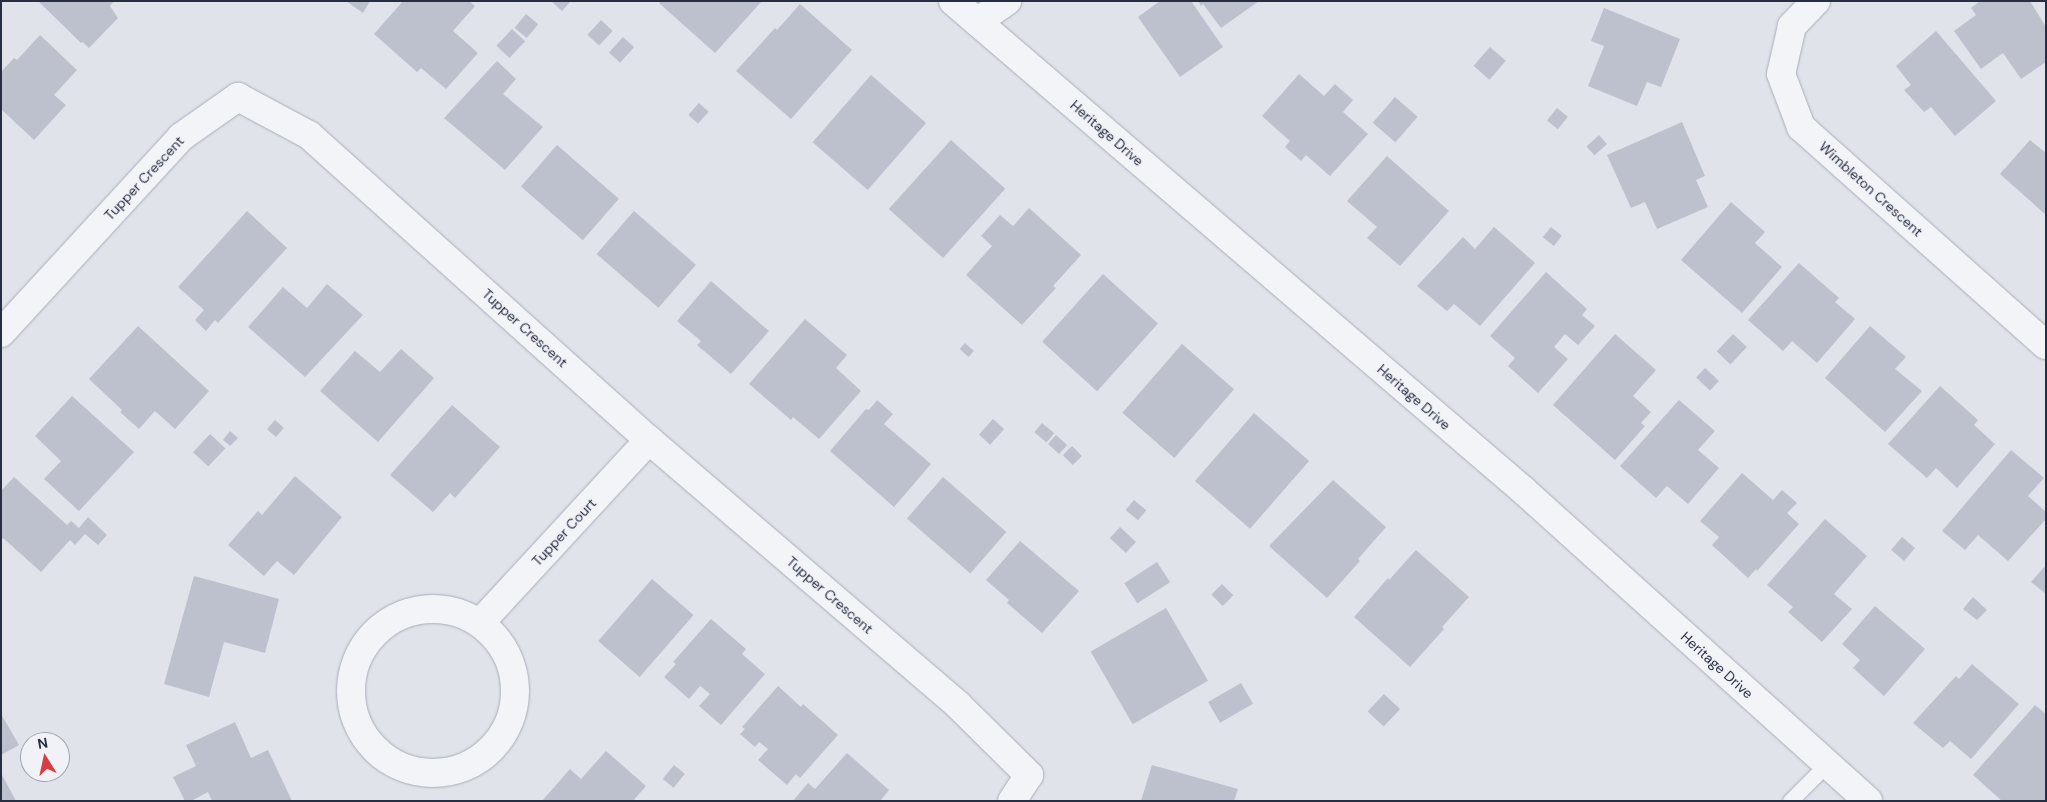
<!DOCTYPE html>
<html>
<head>
<meta charset="utf-8">
<style>
	body { margin:0 }
	#map { position:relative; width:2047px; height:802px; overflow:hidden; background:#e0e3ea; font-family:"DM Sans",sans-serif }
	div>[style] { position:absolute }
	.building>* { inset:0; background:#bdc1cd; transform-origin:0 0 }
	.roads { filter:drop-shadow(0 0 1px #a8adb8) drop-shadow(0 0 1px #a8adb8) }
	.lane>* { height:15px; margin:-7.5px; padding:0 7.5px; transform-origin:7.5px; border-radius:7.5px; background:#f3f4f8 }
	.street>* { height:28px; margin:-14px; padding:0 14px; transform-origin:14px; border-radius:14px; background:#f3f4f8 }
	.street>.ring { margin:-14px; padding:0; box-sizing:content-box; background:none; border:28px solid #f3f4f8; border-radius:50% }
	span { translate:-50% -50%; white-space:nowrap; text-align:center; line-height:1.15; -webkit-text-stroke:4px #f0f2f7; paint-order:stroke }
	.street-label { font-size:14px; color:#272e42 }
	.frame { position:absolute; inset:0; border:2px solid #272e42; pointer-events:none }
	.north { position:absolute; left:20px; top:732px; width:50px; height:50px; box-sizing:border-box; background:#f0f2f7; border:1px solid #a0a4af; border-radius:50%; rotate:350deg; font-size:14px; font-weight:700; line-height:20px; text-align:center; color:#272e42 }
	.north::after { content:''; display:block; margin:auto; width:18px; height:22px; background:#d73d41; clip-path:polygon(50% 0,100% 100%,50% 72%,0 100%) }
</style>
</head>
<body>
<div id="map">
	<div class="building">
		<div style="clip-path:polygon(38px 1px,114px 1px,110px 6px,118px 18px,89px 48px,83px 42px,81px 43px)"></div>
		<div style="clip-path:polygon(346px 1px,370px 1px,363px 13px)"></div>
		<div style="clip-path:polygon(403px 1px,469px 1px,475px 6px,453px 31px,478px 53px,446px 89px,421px 68px,417px 72px,374px 34px)"></div>
		<div style="clip-path:polygon(551px 1px,571px 1px,562px 11px)"></div>
		<div style="clip-path:polygon(661px 1px,762px 1px,715px 53px,659px 3px)"></div>
		<div style="clip-path:polygon(1160px 1px,1191px 1px,1223px 47px,1180px 77px,1138px 17px)"></div>
		<div style="clip-path:polygon(1198px 1px,1259px 1px,1221px 28px,1203px 4px,1201px 6px)"></div>
		<div style="clip-path:polygon(1980px 1px,2030px 1px,2046px 27px,2046px 62px,2021px 79px,2003px 53px,1981px 69px,1954px 31px,1976px 15px,1971px 8px)"></div>
		<div style="clip-path:polygon(800px 4px,852px 50px,791px 119px,736px 71px,775px 28px,777px 30px)"></div>
		<div style="clip-path:polygon(1604px 8px,1680px 39px,1661px 87px,1647px 82px,1637px 106px,1588px 86px,1604px 46px,1591px 41px)"></div>
		<div style="left:526px;top:14px;width:16px;height:18px;rotate:40deg"></div>
		<div style="left:601px;top:20px;width:16px;height:20px;rotate:43deg"></div>
		<div style="left:512px;top:29px;width:18px;height:23px;rotate:43deg"></div>
		<div style="clip-path:polygon(1936px 31px,1996px 101px,1955px 136px,1931px 107px,1924px 112px,1904px 90px,1911px 85px,1896px 66px)"></div>
		<div style="clip-path:polygon(40px 35px,77px 70px,54px 95px,66px 105px,34px 140px,1px 109px,1px 72px,14px 58px,17px 60px)"></div>
		<div style="left:623px;top:37px;width:15px;height:21px;rotate:42deg"></div>
		<div style="left:1490px;top:47px;width:21px;height:25px;rotate:41deg"></div>
		<div style="clip-path:polygon(497px 61px,516px 79px,503px 94px,543px 127px,505px 170px,444px 118px)"></div>
		<div style="clip-path:polygon(1299px 74px,1324px 96px,1335px 84px,1353px 100px,1343px 112px,1368px 134px,1330px 176px,1306px 155px,1301px 161px,1285px 147px,1290px 141px,1262px 116px)"></div>
		<div style="left:871px;top:75px;width:73px;height:89px;rotate:41deg"></div>
		<div style="left:1395px;top:97px;width:30px;height:34px;rotate:41deg"></div>
		<div style="left:699px;top:103px;width:13px;height:16px;rotate:42deg"></div>
		<div style="left:1557px;top:108px;width:14px;height:16px;rotate:39deg"></div>
		<div style="clip-path:polygon(1682px 122px,1705px 176px,1696px 180px,1708px 207px,1657px 229px,1645px 202px,1631px 208px,1607px 155px)"></div>
		<div style="left:1599px;top:135px;width:12px;height:17px;rotate:48deg"></div>
		<div style="left:951px;top:140px;width:73px;height:93px;rotate:42deg"></div>
		<div style="clip-path:polygon(2030px 140px,2046px 153px,2046px 215px,2000px 174px)"></div>
		<div style="left:557px;top:145px;width:82px;height:55px;rotate:41deg"></div>
		<div style="clip-path:polygon(1387px 156px,1449px 211px,1400px 266px,1367px 238px,1377px 227px,1347px 201px)"></div>
		<div style="clip-path:polygon(1731px 202px,1765px 232px,1755px 243px,1782px 267px,1742px 313px,1681px 260px)"></div>
		<div style="clip-path:polygon(1029px 208px,1081px 255px,1053px 286px,1056px 288px,1022px 325px,966px 275px,992px 246px,981px 236px,1000px 215px,1013px 226px)"></div>
		<div style="clip-path:polygon(247px 211px,287px 248px,218px 323px,215px 320px,206px 331px,195px 320px,204px 310px,178px 287px)"></div>
		<div style="left:634px;top:211px;width:82px;height:57px;rotate:41deg"></div>
		<div style="clip-path:polygon(1494px 227px,1535px 263px,1480px 326px,1454px 304px,1447px 311px,1417px 286px,1463px 237px,1475px 249px)"></div>
		<div style="left:1551px;top:227px;width:14px;height:13px;rotate:39deg"></div>
		<div style="clip-path:polygon(1799px 263px,1839px 298px,1835px 302px,1855px 319px,1817px 363px,1792px 341px,1783px 351px,1748px 320px)"></div>
		<div style="clip-path:polygon(1546px 272px,1587px 309px,1582px 315px,1595px 326px,1578px 345px,1565px 334px,1554px 347px,1568px 359px,1538px 393px,1508px 366px,1515px 358px,1490px 336px)"></div>
		<div style="left:1103px;top:274px;width:74px;height:91px;rotate:42deg"></div>
		<div style="clip-path:polygon(711px 281px,769px 331px,731px 374px,697px 345px,701px 341px,677px 321px)"></div>
		<div style="clip-path:polygon(327px 284px,363px 315px,305px 377px,248px 327px,283px 287px,307px 308px)"></div>
		<div style="clip-path:polygon(805px 319px,847px 355px,836px 368px,861px 391px,819px 439px,793px 417px,791px 420px,749px 384px)"></div>
		<div style="clip-path:polygon(138px 326px,209px 391px,175px 429px,155px 411px,139px 429px,120px 412px,122px 410px,89px 379px)"></div>
		<div style="clip-path:polygon(1870px 326px,1906px 357px,1895px 369px,1922px 391px,1885px 432px,1825px 378px)"></div>
		<div style="clip-path:polygon(1615px 334px,1656px 370px,1633px 396px,1651px 412px,1641px 423px,1645px 426px,1615px 460px,1553px 405px)"></div>
		<div style="left:1733px;top:334px;width:19px;height:24px;rotate:43deg"></div>
		<div style="left:965px;top:343px;width:12px;height:8px;rotate:42deg"></div>
		<div style="left:1182px;top:344px;width:69px;height:91px;rotate:41deg"></div>
		<div style="clip-path:polygon(401px 349px,434px 378px,378px 442px,320px 391px,355px 351px,380px 372px)"></div>
		<div style="left:1705px;top:368px;width:19px;height:13px;rotate:43deg"></div>
		<div style="clip-path:polygon(1940px 386px,1978px 420px,1974px 425px,1995px 444px,1957px 488px,1936px 468px,1927px 478px,1888px 444px)"></div>
		<div style="clip-path:polygon(72px 396px,134px 452px,79px 511px,44px 479px,61px 461px,35px 436px)"></div>
		<div style="clip-path:polygon(877px 400px,893px 414px,884px 424px,931px 464px,894px 507px,830px 451px,866px 409px,869px 410px)"></div>
		<div style="clip-path:polygon(1679px 400px,1715px 431px,1698px 450px,1719px 468px,1688px 504px,1667px 486px,1656px 498px,1620px 466px)"></div>
		<div style="clip-path:polygon(452px 405px,500px 447px,455px 498px,450px 493px,433px 512px,390px 475px)"></div>
		<div style="left:1254px;top:413px;width:73px;height:90px;rotate:41deg"></div>
		<div style="left:993px;top:419px;width:15px;height:21px;rotate:42deg"></div>
		<div style="left:275px;top:420px;width:12px;height:12px;rotate:42deg"></div>
		<div style="left:1042px;top:423px;width:16px;height:12px;rotate:40deg"></div>
		<div style="clip-path:polygon(230px 431px,238px 438px,230px 446px,223px 440px)"></div>
		<div style="left:210px;top:434px;width:21px;height:25px;rotate:43deg"></div>
		<div style="left:1056px;top:435px;width:15px;height:12px;rotate:42deg"></div>
		<div style="left:1072px;top:446px;width:14px;height:13px;rotate:45deg"></div>
		<div style="clip-path:polygon(2011px 450px,2044px 478px,2028px 496px,2046px 512px,2046px 519px,2008px 561px,1978px 535px,1965px 550px,1942px 531px)"></div>
		<div style="clip-path:polygon(1742px 473px,1773px 500px,1782px 490px,1797px 503px,1787px 513px,1799px 524px,1757px 571px,1756px 569px,1748px 578px,1712px 545px,1719px 537px,1700px 521px)"></div>
		<div style="clip-path:polygon(295px 476px,342px 517px,294px 575px,277px 561px,264px 576px,228px 545px,258px 511px,262px 515px)"></div>
		<div style="clip-path:polygon(14px 477px,67px 525px,71px 521px,79px 528px,88px 517px,107px 535px,98px 545px,85px 534px,75px 545px,70px 540px,41px 572px,3px 538px,1px 540px,1px 491px)"></div>
		<div style="left:943px;top:477px;width:84px;height:55px;rotate:41deg"></div>
		<div style="clip-path:polygon(1333px 480px,1386px 527px,1358px 559px,1360px 561px,1327px 598px,1269px 546px)"></div>
		<div style="left:1134px;top:500px;width:16px;height:13px;rotate:40deg"></div>
		<div style="clip-path:polygon(1825px 519px,1867px 556px,1834px 594px,1852px 609px,1822px 642px,1788px 612px,1793px 607px,1767px 585px)"></div>
		<div style="left:1120px;top:527px;width:22px;height:15px;rotate:43deg"></div>
		<div style="left:1902px;top:537px;width:17px;height:17px;rotate:40deg"></div>
		<div style="clip-path:polygon(1020px 541px,1079px 591px,1042px 633px,1007px 603px,1009px 600px,986px 580px)"></div>
		<div style="clip-path:polygon(1416px 550px,1469px 597px,1442px 627px,1444px 629px,1410px 667px,1354px 617px,1388px 578px,1389px 580px)"></div>
		<div style="left:1157px;top:562px;width:24px;height:39px;rotate:57deg"></div>
		<div style="clip-path:polygon(2046px 565px,2046px 594px,2031px 582px)"></div>
		<div style="clip-path:polygon(194px 576px,279px 599px,265px 653px,224px 642px,209px 697px,164px 684px)"></div>
		<div style="left:652px;top:579px;width:55px;height:82px;rotate:41deg"></div>
		<div style="left:1222px;top:584px;width:16px;height:15px;rotate:45deg"></div>
		<div style="clip-path:polygon(1973px 597px,1987px 610px,1977px 620px,1963px 609px)"></div>
		<div style="clip-path:polygon(1875px 606px,1925px 649px,1884px 696px,1853px 668px,1860px 660px,1842px 644px)"></div>
		<div style="left:1166px;top:608px;width:84px;height:87px;rotate:60deg"></div>
		<div style="clip-path:polygon(711px 619px,746px 649px,742px 654px,765px 674px,721px 725px,699px 706px,710px 694px,700px 686px,689px 699px,664px 677px,676px 664px,673px 662px)"></div>
		<div style="clip-path:polygon(1972px 664px,2019px 704px,1971px 759px,1950px 741px,1943px 748px,1913px 723px,1956px 676px,1959px 679px)"></div>
		<div style="left:1241px;top:683px;width:24px;height:38px;rotate:60deg"></div>
		<div style="clip-path:polygon(778px 686px,801px 707px,803px 704px,838px 735px,800px 778px,796px 774px,787px 785px,758px 760px,768px 749px,759px 742px,755px 747px,740px 734px,745px 729px,742px 727px)"></div>
		<div style="left:1384px;top:694px;width:22px;height:24px;rotate:43deg"></div>
		<div style="clip-path:polygon(2035px 705px,2046px 714px,2046px 801px,2002px 801px,1973px 775px)"></div>
		<div style="clip-path:polygon(1px 714px,19px 745px,1px 755px)"></div>
		<div style="clip-path:polygon(235px 722px,251px 758px,268px 750px,292px 801px,212px 801px,208px 792px,191px 801px,185px 801px,173px 777px,196px 766px,186px 745px)"></div>
		<div style="clip-path:polygon(606px 751px,646px 786px,633px 801px,542px 801px,570px 769px,581px 779px)"></div>
		<div style="clip-path:polygon(847px 753px,889px 790px,880px 801px,793px 801px,808px 783px,815px 789px)"></div>
		<div style="left:674px;top:765px;width:14px;height:18px;rotate:39deg"></div>
		<div style="clip-path:polygon(1152px 765px,1238px 789px,1234px 801px,1141px 801px)"></div>
		<div style="clip-path:polygon(1px 773px,16px 801px,1px 801px)"></div>
	</div>
	<div class="roads">
		<div class="lane">
			<div style="left:1790px;top:801px;width:52px;rotate:-45deg"></div>
		</div>
		<div class="street">
			<div style="left:953px;top:1px;width:752px;rotate:40.63deg"></div>
			<div style="left:1524px;top:491px;width:463px;rotate:42deg"></div>
			<div style="left:1816px;top:1px;width:35px;rotate:134deg"></div>
			<div style="left:1792px;top:26px;width:49px;rotate:102.9deg"></div>
			<div style="left:1781px;top:74px;width:57px;rotate:69.3deg"></div>
			<div style="left:1801px;top:127px;width:328px;rotate:41.7deg"></div>
			<div style="left:977px;top:22px;width:37px;rotate:-35deg"></div>
			<div style="left:1px;top:333px;width:266px;rotate:-47.4deg"></div>
			<div style="left:181px;top:137px;width:70px;rotate:-35.1deg"></div>
			<div style="left:238px;top:97px;width:81px;rotate:28.2deg"></div>
			<div style="left:309px;top:135px;width:457px;rotate:41.9deg"></div>
			<div style="left:649px;top:440px;width:407px;rotate:40.6deg"></div>
			<div style="left:958px;top:705px;width:100px;rotate:44.6deg"></div>
			<div style="left:1029px;top:775px;width:31px;rotate:123deg"></div>
			<div class="ring" style="left:351px;top:609px;width:136px;height:136px"></div>
			<div style="left:480px;top:623px;width:249px;rotate:-47.3deg"></div>
		</div>
	</div>
	<div class="street-label">
		<span style="left:1107px;top:133px;rotate:41deg">Heritage Drive</span>
		<span style="left:144px;top:178px;rotate:-47deg">Tupper Crescent</span>
		<span style="left:1871px;top:189px;rotate:42deg">Wimbleton Crescent</span>
		<span style="left:525px;top:328px;rotate:42deg">Tupper Crescent</span>
		<span style="left:1414px;top:397px;rotate:41deg">Heritage Drive</span>
		<span style="left:564px;top:532px;rotate:-47deg">Tupper Court</span>
		<span style="left:830px;top:595px;rotate:41deg">Tupper Crescent</span>
		<span style="left:1717px;top:665px;rotate:42deg">Heritage Drive</span>
	</div>
	<div class="frame"></div>
	<div class="north">N</div>
</div>
</body>
</html>
